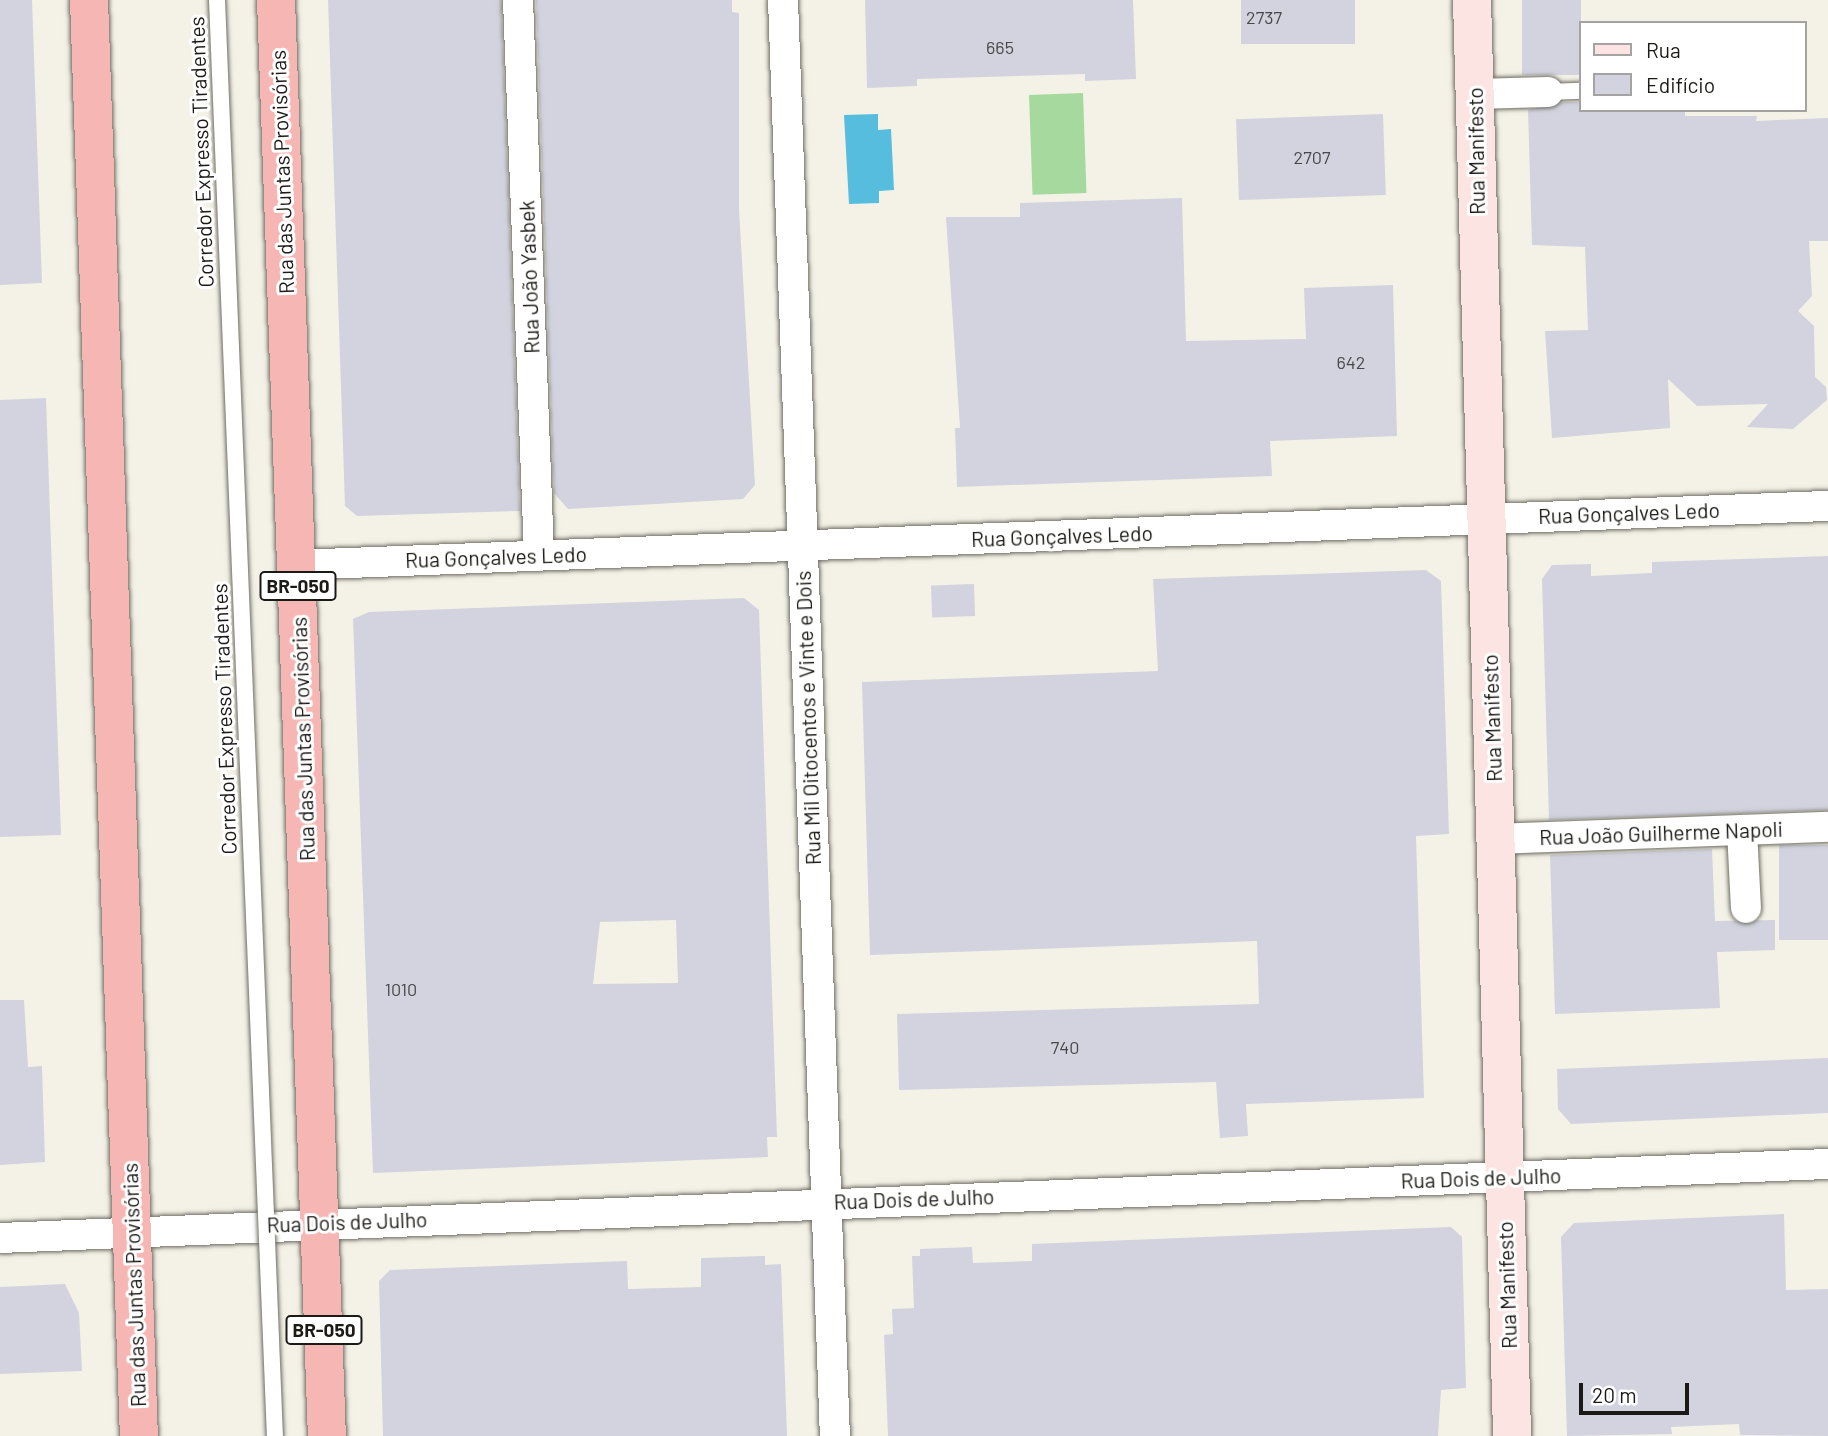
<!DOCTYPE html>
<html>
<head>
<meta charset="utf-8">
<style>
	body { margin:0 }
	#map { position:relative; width:1828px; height:1436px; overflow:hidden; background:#f4f2e7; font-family:Barlow,sans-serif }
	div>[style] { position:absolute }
	.green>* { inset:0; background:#a6d99d; transform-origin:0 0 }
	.water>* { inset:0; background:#57bddf }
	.building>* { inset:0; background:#d2d3de; transform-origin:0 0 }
	.roads { filter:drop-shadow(0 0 2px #6f6d63) drop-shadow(0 0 2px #6f6d63) }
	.service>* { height:16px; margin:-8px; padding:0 8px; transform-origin:8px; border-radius:8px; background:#fff }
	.minor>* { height:30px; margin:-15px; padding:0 15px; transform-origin:15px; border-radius:15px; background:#fff }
	.secondary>* { height:38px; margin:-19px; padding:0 19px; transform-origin:19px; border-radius:19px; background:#fce4e3 }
	.trunk>* { height:38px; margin:-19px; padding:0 19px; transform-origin:19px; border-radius:19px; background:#f6b7b4 }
	.bridges { filter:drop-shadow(0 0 2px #6f6d63) drop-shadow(0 0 2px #6f6d63) }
	.service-bridge>* { height:16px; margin:-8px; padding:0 8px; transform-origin:8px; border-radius:8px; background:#fff }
	span { translate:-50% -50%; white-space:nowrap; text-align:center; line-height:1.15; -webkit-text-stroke:6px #fff; paint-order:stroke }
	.number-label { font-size:18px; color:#494848 }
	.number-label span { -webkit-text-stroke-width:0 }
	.shield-label span { padding:2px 5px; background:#fff; border:2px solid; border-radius:5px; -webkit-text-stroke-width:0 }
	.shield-label { font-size:19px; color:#1b1a16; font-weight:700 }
	.street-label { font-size:21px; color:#1b1a16 }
	.legend { position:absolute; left:1579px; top:21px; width:228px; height:91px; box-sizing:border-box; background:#fff; border:2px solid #a4a3a2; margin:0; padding:9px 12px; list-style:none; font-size:21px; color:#1b1a16 }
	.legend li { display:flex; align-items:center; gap:14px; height:35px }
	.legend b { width:35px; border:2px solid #a4a3a2 }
	.scale { position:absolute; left:1579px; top:1383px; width:110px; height:32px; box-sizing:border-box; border:4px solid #1b1a16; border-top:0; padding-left:9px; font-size:21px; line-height:24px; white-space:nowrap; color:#1b1a16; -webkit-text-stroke:5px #fff; paint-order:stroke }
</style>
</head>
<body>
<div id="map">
	<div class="green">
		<div style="left:1083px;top:93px;width:100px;height:54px;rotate:88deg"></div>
	</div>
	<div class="water">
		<div style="clip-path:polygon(878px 114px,878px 130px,891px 129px,894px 190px,879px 191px,879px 203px,849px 204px,844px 115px)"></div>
	</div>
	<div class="building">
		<div style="clip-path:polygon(0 0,32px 0,42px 283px,0 285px)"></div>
		<div style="clip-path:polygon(328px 0,501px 0,520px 511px,357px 516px,345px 506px)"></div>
		<div style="clip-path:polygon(536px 0,732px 0,732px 12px,739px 13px,739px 209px,755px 485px,743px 499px,568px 509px,554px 493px)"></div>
		<div style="clip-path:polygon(865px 0,1133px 0,1136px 79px,1085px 81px,1085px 74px,917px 79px,917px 86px,867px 88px)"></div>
		<div style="left:1241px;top:0;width:114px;height:44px"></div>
		<div style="left:1522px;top:0;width:59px;height:75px"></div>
		<div style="clip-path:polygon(1562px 102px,1581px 102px,1581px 110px,1685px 110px,1685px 116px,1757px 116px,1756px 121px,1828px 118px,1828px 241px,1809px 241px,1812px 296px,1798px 311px,1814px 326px,1815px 377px,1826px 387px,1827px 400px,1793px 429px,1747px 427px,1768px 404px,1697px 406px,1668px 379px,1670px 428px,1552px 438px,1545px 331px,1588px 330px,1585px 247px,1532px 245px,1528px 110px)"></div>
		<div style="left:1383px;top:114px;width:81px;height:147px;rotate:88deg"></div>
		<div style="clip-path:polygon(1182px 198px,1186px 341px,1306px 339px,1304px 288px,1393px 285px,1397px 436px,1270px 441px,1272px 476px,957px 487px,955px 428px,960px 428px,946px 217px,1020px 217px,1020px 203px)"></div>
		<div style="clip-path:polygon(46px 398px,61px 835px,0 837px,0 400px)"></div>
		<div style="clip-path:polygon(1828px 556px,1828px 810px,1549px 820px,1542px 579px,1552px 565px,1591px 564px,1591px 576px,1652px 573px,1652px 562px)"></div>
		<div style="clip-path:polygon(1426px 570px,1441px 581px,1449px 834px,1416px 836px,1424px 1098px,1246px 1104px,1248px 1136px,1220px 1138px,1216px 1082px,899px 1090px,897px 1014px,1259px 1004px,1257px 941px,870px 955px,862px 682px,1158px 671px,1153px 579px)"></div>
		<div style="left:974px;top:584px;width:32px;height:43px;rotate:88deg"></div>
		<div style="clip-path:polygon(evenodd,744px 598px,759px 610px,777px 1137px,767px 1137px,768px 1157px,373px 1173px,353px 619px,369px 612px,744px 598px,676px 920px,678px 983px,593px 984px,600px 922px,676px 920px)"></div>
		<div style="left:1828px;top:845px;width:95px;height:49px;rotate:90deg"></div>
		<div style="clip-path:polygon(1712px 849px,1715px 921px,1775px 920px,1775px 950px,1717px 952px,1720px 1008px,1555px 1014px,1550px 855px)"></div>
		<div style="clip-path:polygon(0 1000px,24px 1000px,28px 1067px,42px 1066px,45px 1162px,0 1165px)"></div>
		<div style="clip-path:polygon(1828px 1058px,1828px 1113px,1571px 1124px,1558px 1109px,1557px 1069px)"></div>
		<div style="clip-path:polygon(1784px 1214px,1786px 1290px,1828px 1289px,1828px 1436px,1740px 1435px,1739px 1424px,1671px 1427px,1672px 1434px,1567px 1436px,1561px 1237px,1574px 1223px)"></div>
		<div style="clip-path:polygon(1451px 1227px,1462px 1237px,1466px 1388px,1441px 1390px,1438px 1436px,888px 1436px,884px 1335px,893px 1334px,892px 1309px,914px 1308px,912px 1256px,920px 1256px,920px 1249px,972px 1247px,973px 1263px,1032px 1261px,1032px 1244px)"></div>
		<div style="clip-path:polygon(765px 1256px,765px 1265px,781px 1264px,787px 1436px,383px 1436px,379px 1281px,390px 1270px,627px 1261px,628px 1289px,701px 1287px,701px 1258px)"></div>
		<div style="clip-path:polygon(65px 1284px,79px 1313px,82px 1371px,0 1374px,0 1287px)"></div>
	</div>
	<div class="roads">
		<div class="service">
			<div style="left:1548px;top:92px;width:33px;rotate:-2deg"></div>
		</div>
		<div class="minor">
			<div style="left:518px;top:0;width:555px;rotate:87.83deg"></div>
			<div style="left:783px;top:0;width:1437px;rotate:87.93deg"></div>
			<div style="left:1475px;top:94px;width:73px;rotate:-1.6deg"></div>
			<div style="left:297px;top:565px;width:1532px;rotate:-2.21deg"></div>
			<div style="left:1742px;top:830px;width:78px;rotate:87.1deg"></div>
			<div style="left:1495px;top:839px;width:333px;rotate:-2.1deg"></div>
			<div style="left:0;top:1238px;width:1829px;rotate:-2.32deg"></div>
		</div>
		<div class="secondary">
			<div style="left:1472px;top:0;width:1437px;rotate:88.4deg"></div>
		</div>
		<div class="trunk">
			<div style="left:89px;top:0;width:1437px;rotate:88.01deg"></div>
			<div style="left:276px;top:0;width:1437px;rotate:87.97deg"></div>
		</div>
	</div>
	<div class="bridges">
		<div class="service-bridge">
			<div style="left:217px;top:0;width:1437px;rotate:87.69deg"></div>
		</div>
	</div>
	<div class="number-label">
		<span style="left:1264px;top:17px">2737</span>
		<span style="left:1000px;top:47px">665</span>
		<span style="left:1312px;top:157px">2707</span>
		<span style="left:1351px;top:362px">642</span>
		<span style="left:401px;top:989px">1010</span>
		<span style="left:1065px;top:1047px">740</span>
	</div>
	<div class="shield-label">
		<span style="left:298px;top:586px">BR-050</span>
		<span style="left:324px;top:1330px">BR-050</span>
	</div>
	<div class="street-label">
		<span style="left:1476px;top:151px;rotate:-91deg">Rua Manifesto</span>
		<span style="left:201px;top:152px;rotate:-92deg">Corredor Expresso Tiradentes</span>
		<span style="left:282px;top:172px;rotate:-92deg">Rua das Juntas Provisórias</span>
		<span style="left:529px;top:277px;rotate:-92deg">Rua João Yasbek</span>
		<span style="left:1629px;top:513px;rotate:-2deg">Rua Gonçalves Ledo</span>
		<span style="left:1062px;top:536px;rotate:-2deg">Rua Gonçalves Ledo</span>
		<span style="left:496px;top:557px;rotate:-2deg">Rua Gonçalves Ledo</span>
		<span style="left:808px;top:718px;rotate:-92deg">Rua Mil Oitocentos e Vinte e Dois</span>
		<span style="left:1492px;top:718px;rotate:-92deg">Rua Manifesto</span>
		<span style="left:224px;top:719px;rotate:-92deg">Corredor Expresso Tiradentes</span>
		<span style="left:303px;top:739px;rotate:-92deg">Rua das Juntas Provisórias</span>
		<span style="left:1661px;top:833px;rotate:-2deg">Rua João Guilherme Napoli</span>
		<span style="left:1481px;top:1178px;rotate:-2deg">Rua Dois de Julho</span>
		<span style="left:914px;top:1199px;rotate:-2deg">Rua Dois de Julho</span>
		<span style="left:347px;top:1222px;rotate:-2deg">Rua Dois de Julho</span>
		<span style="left:134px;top:1285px;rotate:-92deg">Rua das Juntas Provisórias</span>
		<span style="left:1507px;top:1285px;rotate:-92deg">Rua Manifesto</span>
	</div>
	<ul class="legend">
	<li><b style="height:9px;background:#fce4e3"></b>Rua</li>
	<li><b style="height:19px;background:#d2d3de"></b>Edifício</li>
	</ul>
	<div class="scale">20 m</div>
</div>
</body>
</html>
